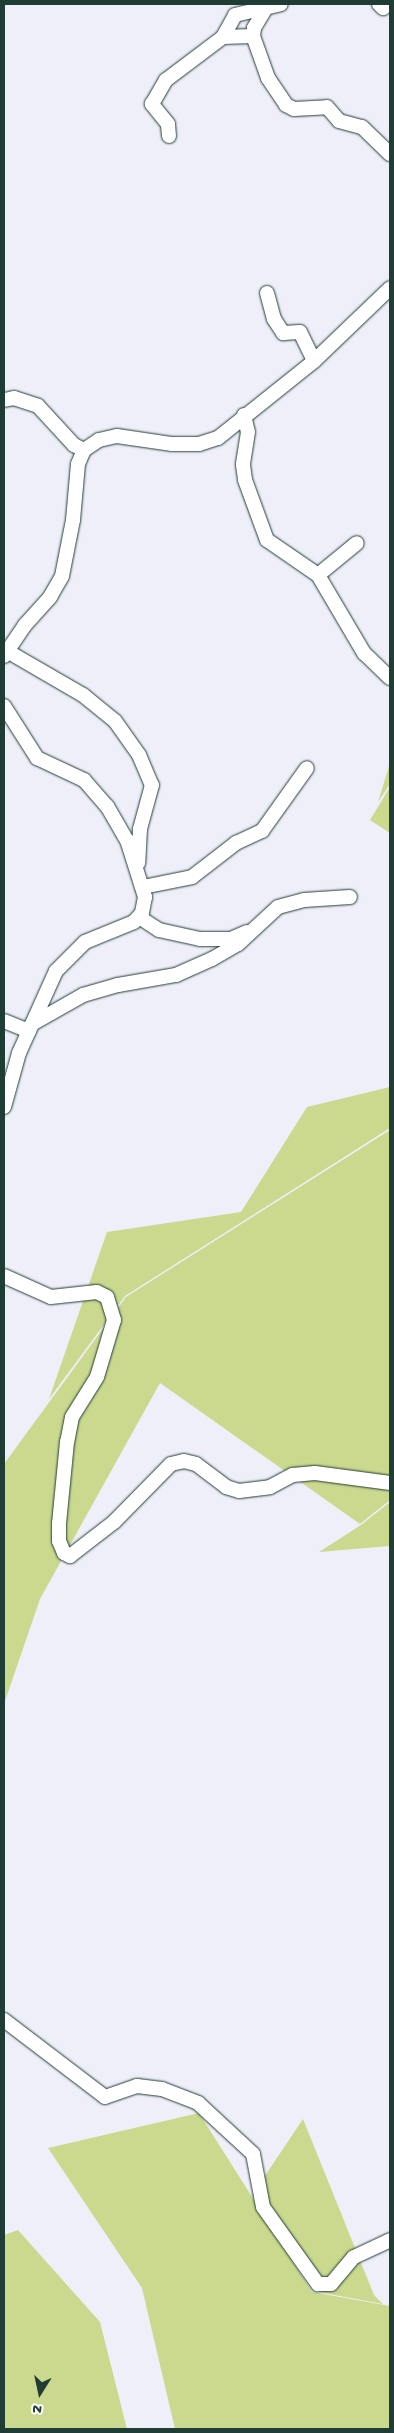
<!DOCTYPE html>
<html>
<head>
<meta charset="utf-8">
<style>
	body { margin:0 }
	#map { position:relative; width:394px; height:2433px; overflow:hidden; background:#efeff9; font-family:"Gochi Hand",sans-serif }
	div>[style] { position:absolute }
	.green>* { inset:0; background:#cad98d }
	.roads { filter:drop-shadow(0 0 1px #1f3d34) drop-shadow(0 0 1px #1f3d34) }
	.minor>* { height:14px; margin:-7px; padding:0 7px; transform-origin:7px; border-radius:7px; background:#fff }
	span { translate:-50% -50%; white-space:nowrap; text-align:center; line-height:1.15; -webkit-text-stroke:4.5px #fff; paint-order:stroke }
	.frame { position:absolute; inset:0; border:5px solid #1f3d34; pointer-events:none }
	.north { position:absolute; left:15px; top:2368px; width:50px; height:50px; -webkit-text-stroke:4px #fff; paint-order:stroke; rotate:190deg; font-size:14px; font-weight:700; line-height:20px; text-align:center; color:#1f3d34 }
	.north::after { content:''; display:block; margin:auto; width:18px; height:22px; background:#1f3d34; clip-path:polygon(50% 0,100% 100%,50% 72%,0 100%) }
</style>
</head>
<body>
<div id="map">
	<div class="green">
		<div style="clip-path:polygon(390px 763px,390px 784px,378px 802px)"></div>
		<div style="clip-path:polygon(390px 787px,390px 833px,370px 820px)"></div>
		<div style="clip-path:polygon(390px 1087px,390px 1128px,125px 1296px,49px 1399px,107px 1232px,241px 1212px,307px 1107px)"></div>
		<div style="clip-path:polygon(390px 1130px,390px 1500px,360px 1524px,160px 1383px,40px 1599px,4px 1704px,4px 1464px,126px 1297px)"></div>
		<div style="clip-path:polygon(390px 1502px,390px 1546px,319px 1552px,361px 1525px)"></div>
		<div style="clip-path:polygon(199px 2113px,312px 2292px,390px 2306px,390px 2429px,175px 2429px,142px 2288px,48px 2148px)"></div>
		<div style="clip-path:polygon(303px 2119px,374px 2295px,383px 2304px,313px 2291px,252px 2195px)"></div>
		<div style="clip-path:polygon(18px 2230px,100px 2322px,127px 2429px,4px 2429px,4px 2235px)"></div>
	</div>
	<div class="roads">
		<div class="minor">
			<div style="left:379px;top:4px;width:6px;rotate:45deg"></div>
			<div style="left:266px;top:8px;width:23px;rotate:121deg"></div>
			<div style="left:254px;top:28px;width:8px;rotate:97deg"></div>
			<div style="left:253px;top:36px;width:45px;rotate:70.3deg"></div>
			<div style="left:268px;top:78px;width:32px;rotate:56deg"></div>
			<div style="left:286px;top:105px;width:9px;rotate:27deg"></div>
			<div style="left:294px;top:109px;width:33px;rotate:-3deg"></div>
			<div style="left:327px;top:107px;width:18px;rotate:49deg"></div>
			<div style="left:339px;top:121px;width:24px;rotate:15deg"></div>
			<div style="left:362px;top:127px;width:39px;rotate:44deg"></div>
			<div style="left:223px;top:37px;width:25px;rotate:-61deg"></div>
			<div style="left:235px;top:15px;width:47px;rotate:-13.4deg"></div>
			<div style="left:169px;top:136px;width:12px;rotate:-95deg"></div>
			<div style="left:168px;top:124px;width:26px;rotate:-129deg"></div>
			<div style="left:152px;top:104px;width:28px;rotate:-60deg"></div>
			<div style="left:166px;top:80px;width:71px;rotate:-37deg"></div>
			<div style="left:223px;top:37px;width:30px;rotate:-2deg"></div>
			<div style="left:267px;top:293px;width:27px;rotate:75deg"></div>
			<div style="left:274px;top:319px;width:17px;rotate:57deg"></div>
			<div style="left:283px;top:333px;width:17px;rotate:-3deg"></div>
			<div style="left:300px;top:332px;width:32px;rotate:64deg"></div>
			<div style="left:4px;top:400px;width:10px;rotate:-11deg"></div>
			<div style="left:14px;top:398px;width:25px;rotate:18deg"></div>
			<div style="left:38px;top:406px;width:53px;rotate:47.3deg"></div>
			<div style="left:74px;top:445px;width:11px;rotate:27deg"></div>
			<div style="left:244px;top:415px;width:17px;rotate:77deg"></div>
			<div style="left:248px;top:432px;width:33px;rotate:99deg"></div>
			<div style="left:243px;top:465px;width:15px;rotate:82deg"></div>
			<div style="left:245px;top:480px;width:64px;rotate:69.9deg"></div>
			<div style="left:267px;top:540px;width:62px;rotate:34.5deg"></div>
			<div style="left:318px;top:575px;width:91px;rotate:59.5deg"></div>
			<div style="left:364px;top:653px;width:36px;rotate:44deg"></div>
			<div style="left:318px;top:575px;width:50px;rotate:-39.4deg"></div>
			<div style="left:7px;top:651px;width:88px;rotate:30.1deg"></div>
			<div style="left:83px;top:695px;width:41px;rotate:39.1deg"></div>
			<div style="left:115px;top:721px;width:42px;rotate:54.8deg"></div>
			<div style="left:139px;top:755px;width:33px;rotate:67deg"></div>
			<div style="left:152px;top:785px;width:46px;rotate:105.3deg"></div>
			<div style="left:140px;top:829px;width:34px;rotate:93deg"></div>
			<div style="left:4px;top:656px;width:37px;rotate:-56deg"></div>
			<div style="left:25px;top:625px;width:38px;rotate:-48deg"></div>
			<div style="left:50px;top:597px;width:24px;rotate:-60deg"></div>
			<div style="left:62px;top:576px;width:57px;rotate:-78.9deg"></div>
			<div style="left:73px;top:520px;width:56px;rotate:-84.9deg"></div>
			<div style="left:78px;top:464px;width:15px;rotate:-67deg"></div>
			<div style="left:84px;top:450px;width:18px;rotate:-34deg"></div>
			<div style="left:99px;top:440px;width:18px;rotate:-13deg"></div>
			<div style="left:117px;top:436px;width:56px;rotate:8.3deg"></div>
			<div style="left:172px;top:444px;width:27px"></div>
			<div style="left:199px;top:444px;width:20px;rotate:-18deg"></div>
			<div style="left:218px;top:438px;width:123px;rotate:-38.7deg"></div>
			<div style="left:314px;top:361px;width:105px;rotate:-43.8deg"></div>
			<div style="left:4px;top:706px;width:62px;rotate:57.6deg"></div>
			<div style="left:37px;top:758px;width:52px;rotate:25.1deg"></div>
			<div style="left:84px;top:780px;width:35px;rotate:49deg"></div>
			<div style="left:107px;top:806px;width:39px;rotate:60deg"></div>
			<div style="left:127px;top:840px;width:60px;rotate:72.5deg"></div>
			<div style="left:145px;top:897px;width:16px;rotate:101deg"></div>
			<div style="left:142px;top:913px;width:12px;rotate:132deg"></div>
			<div style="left:134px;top:922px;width:53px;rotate:157.8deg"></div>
			<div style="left:85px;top:942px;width:41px;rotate:135deg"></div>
			<div style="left:56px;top:971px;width:90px;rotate:114.3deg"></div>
			<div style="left:19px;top:1053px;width:56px;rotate:105.5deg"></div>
			<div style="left:143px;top:887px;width:50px;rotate:-11.5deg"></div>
			<div style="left:192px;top:877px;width:56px;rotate:-37.7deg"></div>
			<div style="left:236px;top:843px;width:29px;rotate:-25deg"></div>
			<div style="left:262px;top:831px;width:77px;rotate:-54.5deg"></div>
			<div style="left:139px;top:917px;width:24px;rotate:33deg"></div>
			<div style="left:159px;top:930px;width:42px;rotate:12.4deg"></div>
			<div style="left:200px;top:939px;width:31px"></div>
			<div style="left:231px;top:939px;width:17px;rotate:-24deg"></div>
			<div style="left:4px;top:1021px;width:27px;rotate:22deg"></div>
			<div style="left:32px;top:1024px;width:59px;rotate:-29.6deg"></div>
			<div style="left:83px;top:995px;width:36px;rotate:-16deg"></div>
			<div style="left:118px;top:985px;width:59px;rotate:-9.8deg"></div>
			<div style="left:176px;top:975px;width:39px;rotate:-24deg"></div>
			<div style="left:212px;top:959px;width:30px;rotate:-30deg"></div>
			<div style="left:238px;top:944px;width:54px;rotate:-42.8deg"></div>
			<div style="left:278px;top:907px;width:27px;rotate:-15deg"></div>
			<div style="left:304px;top:900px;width:46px;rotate:-3.7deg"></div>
			<div style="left:4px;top:1276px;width:51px;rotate:24.1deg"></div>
			<div style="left:51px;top:1297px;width:46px;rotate:-6.2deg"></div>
			<div style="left:97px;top:1292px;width:11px;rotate:27deg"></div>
			<div style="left:107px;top:1297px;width:24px;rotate:73deg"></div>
			<div style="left:114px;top:1320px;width:59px;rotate:106.6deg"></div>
			<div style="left:97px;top:1377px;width:47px;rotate:122deg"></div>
			<div style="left:72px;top:1417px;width:25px;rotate:101deg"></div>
			<div style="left:67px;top:1442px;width:81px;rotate:95.6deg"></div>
			<div style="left:59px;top:1523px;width:18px;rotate:90deg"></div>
			<div style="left:59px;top:1541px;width:13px;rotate:67deg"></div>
			<div style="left:64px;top:1553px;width:7px;rotate:27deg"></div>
			<div style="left:70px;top:1556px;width:56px;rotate:-37.7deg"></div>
			<div style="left:114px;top:1522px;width:81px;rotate:-45.5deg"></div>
			<div style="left:171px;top:1464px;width:13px;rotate:-13deg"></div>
			<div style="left:184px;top:1461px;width:12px;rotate:14deg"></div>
			<div style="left:196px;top:1464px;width:38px;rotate:37deg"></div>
			<div style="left:226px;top:1487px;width:14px;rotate:17deg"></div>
			<div style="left:239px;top:1491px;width:31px;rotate:-7deg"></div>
			<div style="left:270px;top:1487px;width:26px;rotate:-28deg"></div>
			<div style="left:293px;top:1475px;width:22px;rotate:-5deg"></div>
			<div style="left:315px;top:1473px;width:76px;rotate:7.6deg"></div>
			<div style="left:4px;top:2020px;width:127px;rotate:37.3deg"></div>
			<div style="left:105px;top:2097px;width:34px;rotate:-19deg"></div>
			<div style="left:137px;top:2086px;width:25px;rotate:7deg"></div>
			<div style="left:162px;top:2089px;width:39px;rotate:21deg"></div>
			<div style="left:198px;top:2103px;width:75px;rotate:42.8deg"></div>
			<div style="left:253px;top:2154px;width:54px;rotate:79.3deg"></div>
			<div style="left:263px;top:2207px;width:95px;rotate:54.5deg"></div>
			<div style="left:318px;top:2284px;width:13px"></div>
			<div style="left:331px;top:2284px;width:35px;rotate:-50deg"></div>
			<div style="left:354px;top:2257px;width:40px;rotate:-25deg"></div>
		</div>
	</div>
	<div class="frame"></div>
	<div class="north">N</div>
</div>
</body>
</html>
